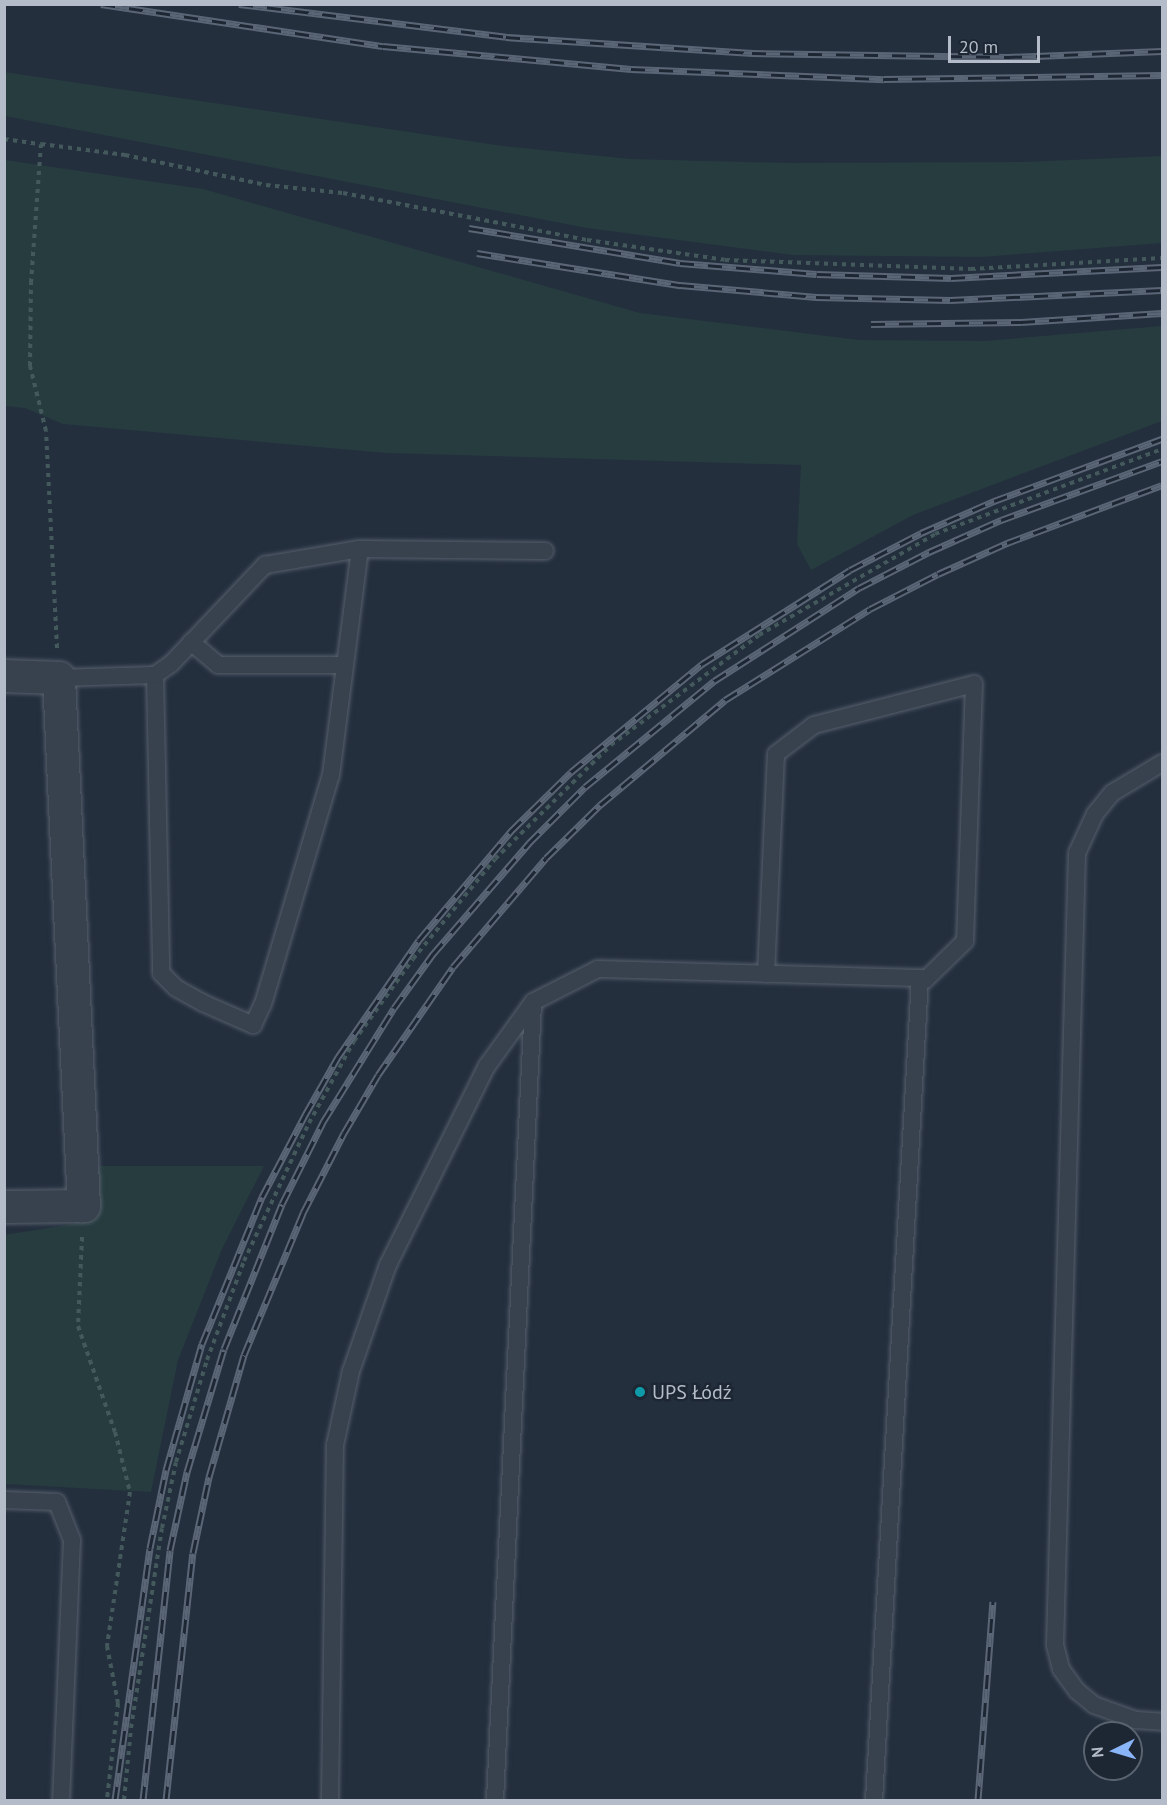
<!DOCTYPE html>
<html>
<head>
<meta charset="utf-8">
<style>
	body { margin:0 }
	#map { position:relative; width:1167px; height:1805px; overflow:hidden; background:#242f3e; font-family:"PT Sans",sans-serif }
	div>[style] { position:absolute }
	.green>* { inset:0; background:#263c3f }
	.path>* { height:4px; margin-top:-2px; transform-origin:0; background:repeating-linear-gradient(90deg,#44595c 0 4.5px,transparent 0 9px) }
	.roads { filter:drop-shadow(0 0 2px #565f6c) drop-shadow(0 0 2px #565f6c) }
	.lane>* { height:16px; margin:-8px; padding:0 8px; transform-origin:8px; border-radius:8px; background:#38414e }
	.street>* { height:32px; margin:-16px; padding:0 16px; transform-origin:16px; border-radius:16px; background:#38414e }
	.rail>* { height:7px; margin-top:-3.5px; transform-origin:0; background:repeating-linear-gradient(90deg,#1d2633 0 14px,#5a6575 0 28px); box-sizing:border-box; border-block:2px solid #5a6575 }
	.dots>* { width:16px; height:16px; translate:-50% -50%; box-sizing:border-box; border:3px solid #1d2633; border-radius:50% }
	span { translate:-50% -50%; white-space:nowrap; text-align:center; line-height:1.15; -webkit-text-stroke:5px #1d2633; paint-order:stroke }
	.poi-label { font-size:20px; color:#b4bcc9 }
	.left { translate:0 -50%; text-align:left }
	.frame { position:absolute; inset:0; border:6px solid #b4bcc9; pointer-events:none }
	.north { position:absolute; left:1083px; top:1721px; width:60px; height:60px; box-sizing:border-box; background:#1d2633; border:2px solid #59626f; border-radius:50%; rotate:265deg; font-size:16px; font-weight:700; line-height:24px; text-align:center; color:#b4bcc9 }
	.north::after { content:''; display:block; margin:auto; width:21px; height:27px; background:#8ab4f8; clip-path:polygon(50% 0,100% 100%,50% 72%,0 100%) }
	.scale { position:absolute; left:948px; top:36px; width:92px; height:27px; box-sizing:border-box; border:3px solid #b4bcc9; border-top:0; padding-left:8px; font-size:18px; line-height:21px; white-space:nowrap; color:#b4bcc9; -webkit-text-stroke:4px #1d2633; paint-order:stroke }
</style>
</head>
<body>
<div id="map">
	<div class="green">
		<div style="clip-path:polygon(4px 72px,503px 146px,630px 159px,788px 163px,1025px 162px,1162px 156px,1162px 243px,981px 257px,793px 255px,587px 228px,5px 116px)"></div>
		<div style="clip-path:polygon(5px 160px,203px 189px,640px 313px,859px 340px,985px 341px,1162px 326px,1162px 421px,913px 515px,811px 570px,797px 544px,801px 465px,386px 453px,63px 424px,25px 408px,5px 406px)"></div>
		<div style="clip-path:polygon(99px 1166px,264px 1166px,222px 1249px,178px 1360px,151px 1492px,5px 1484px,4px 1235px,73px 1224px,90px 1211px)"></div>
	</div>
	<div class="path">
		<div style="left:4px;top:139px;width:37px;rotate:8deg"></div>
		<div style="left:57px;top:648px;width:217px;rotate:-92.9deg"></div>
		<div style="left:46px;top:431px;width:67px;rotate:-103.8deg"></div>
		<div style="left:30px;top:366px;width:83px;rotate:-89.3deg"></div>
		<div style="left:31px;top:283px;width:139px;rotate:-85.9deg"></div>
		<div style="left:41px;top:144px;width:85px;rotate:7.5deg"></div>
		<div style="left:125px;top:155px;width:144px;rotate:12deg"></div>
		<div style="left:266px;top:185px;width:77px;rotate:5.9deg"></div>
		<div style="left:343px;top:193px;width:248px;rotate:10.9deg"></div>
		<div style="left:587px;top:240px;width:139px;rotate:8.2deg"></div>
		<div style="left:725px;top:260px;width:246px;rotate:2.1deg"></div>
		<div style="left:971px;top:269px;width:191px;rotate:-3.3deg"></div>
		<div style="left:82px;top:1237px;width:89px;rotate:92.6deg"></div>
		<div style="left:78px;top:1326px;width:112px;rotate:70.8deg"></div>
		<div style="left:115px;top:1432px;width:62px;rotate:76deg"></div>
		<div style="left:130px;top:1492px;width:156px;rotate:98.5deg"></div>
		<div style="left:107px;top:1646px;width:58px;rotate:79.1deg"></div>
		<div style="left:118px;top:1703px;width:98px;rotate:96.5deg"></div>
		<div style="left:124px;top:1800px;width:72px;rotate:-84.4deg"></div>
		<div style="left:131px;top:1728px;width:202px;rotate:-81.2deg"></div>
		<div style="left:162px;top:1528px;width:67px;rotate:-78deg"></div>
		<div style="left:176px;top:1462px;width:107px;rotate:-73.1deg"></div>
		<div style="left:207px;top:1360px;width:106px;rotate:-69.5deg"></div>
		<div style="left:244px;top:1261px;width:153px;rotate:-64.8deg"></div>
		<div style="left:309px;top:1123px;width:94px;rotate:-61.2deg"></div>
		<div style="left:354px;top:1041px;width:101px;rotate:-54.3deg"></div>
		<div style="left:413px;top:959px;width:129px;rotate:-50.6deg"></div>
		<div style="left:495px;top:859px;width:163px;rotate:-44.5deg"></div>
		<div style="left:611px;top:745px;width:184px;rotate:-36.6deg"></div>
		<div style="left:759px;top:635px;width:203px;rotate:-29.8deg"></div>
		<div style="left:935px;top:534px;width:242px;rotate:-20.5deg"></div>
	</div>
	<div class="roads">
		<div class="lane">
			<div style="left:191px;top:642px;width:35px;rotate:40deg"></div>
			<div style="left:218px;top:665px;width:127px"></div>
			<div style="left:155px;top:675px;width:298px;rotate:88.8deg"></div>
			<div style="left:161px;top:973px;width:21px;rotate:45deg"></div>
			<div style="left:176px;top:988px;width:31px;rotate:29deg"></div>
			<div style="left:203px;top:1003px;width:55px;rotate:23.7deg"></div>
			<div style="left:253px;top:1025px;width:23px;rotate:-65deg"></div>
			<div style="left:263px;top:1004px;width:239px;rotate:-73.5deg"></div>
			<div style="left:331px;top:775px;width:228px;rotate:-82.7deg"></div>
			<div style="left:59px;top:678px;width:96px;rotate:-1.8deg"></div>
			<div style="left:155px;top:675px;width:19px;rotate:-35deg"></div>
			<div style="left:171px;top:664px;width:137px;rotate:-46.5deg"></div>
			<div style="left:265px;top:565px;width:96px;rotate:-9.6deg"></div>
			<div style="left:360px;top:549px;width:185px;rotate:0.6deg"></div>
			<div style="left:1162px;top:763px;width:58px;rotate:149deg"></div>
			<div style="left:1112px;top:793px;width:27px;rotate:129deg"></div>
			<div style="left:1095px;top:814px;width:43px;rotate:114.8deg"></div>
			<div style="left:1077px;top:853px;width:792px;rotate:91.59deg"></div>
			<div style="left:1055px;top:1645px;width:25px;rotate:76deg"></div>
			<div style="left:1061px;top:1669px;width:27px;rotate:54deg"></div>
			<div style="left:1077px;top:1691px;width:22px;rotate:39deg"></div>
			<div style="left:1094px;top:1705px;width:45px;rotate:19.7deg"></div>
			<div style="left:1136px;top:1720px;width:26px;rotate:4deg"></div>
			<div style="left:766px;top:974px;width:220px;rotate:-87.4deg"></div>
			<div style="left:776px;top:754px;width:48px;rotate:-37.3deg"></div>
			<div style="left:814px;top:725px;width:165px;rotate:-14.4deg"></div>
			<div style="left:974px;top:684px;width:257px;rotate:92deg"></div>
			<div style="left:965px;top:941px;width:56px;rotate:135.7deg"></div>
			<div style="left:925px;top:980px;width:5px;rotate:-158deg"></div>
			<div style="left:4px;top:1500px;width:53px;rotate:2.2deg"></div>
			<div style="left:57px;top:1502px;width:41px;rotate:68.5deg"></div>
			<div style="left:72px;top:1540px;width:260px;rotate:92.4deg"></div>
			<div style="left:330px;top:1800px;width:355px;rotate:-89.2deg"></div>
			<div style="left:335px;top:1445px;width:76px;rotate:-77.8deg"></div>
			<div style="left:351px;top:1371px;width:112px;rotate:-70.8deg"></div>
			<div style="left:388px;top:1265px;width:222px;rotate:-63.6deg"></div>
			<div style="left:487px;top:1066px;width:79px;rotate:-54.3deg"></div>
			<div style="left:533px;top:1002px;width:73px;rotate:-26.9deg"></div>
			<div style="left:598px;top:969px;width:322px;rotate:1.6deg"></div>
			<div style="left:920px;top:978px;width:823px;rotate:93.2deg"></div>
			<div style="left:495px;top:1800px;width:798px;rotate:-87.27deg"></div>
		</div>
		<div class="street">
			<div style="left:4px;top:676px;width:55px;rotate:2.1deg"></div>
			<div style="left:59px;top:678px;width:529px;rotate:87.29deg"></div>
			<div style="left:84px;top:1206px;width:80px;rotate:179.3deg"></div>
		</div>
	</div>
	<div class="rail">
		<div style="left:101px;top:4px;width:285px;rotate:8.5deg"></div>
		<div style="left:383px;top:46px;width:249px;rotate:5.3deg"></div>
		<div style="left:631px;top:69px;width:253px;rotate:2.3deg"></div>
		<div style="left:884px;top:79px;width:278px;rotate:-0.8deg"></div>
		<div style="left:239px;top:4px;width:269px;rotate:7deg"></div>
		<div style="left:506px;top:37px;width:247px;rotate:3.7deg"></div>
		<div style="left:752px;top:53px;width:256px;rotate:0.9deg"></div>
		<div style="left:1008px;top:57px;width:154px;rotate:-2.2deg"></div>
		<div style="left:469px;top:228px;width:214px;rotate:9.4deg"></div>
		<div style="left:680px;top:263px;width:137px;rotate:4.6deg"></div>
		<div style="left:817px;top:274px;width:134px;rotate:1.7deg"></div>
		<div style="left:951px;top:278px;width:211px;rotate:-3deg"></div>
		<div style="left:477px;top:253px;width:206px;rotate:9deg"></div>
		<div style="left:680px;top:285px;width:137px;rotate:5deg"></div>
		<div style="left:816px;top:297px;width:134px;rotate:1.3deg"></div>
		<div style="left:950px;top:300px;width:212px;rotate:-2.7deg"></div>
		<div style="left:871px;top:324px;width:150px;rotate:-0.8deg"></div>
		<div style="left:1021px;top:322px;width:141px;rotate:-3.7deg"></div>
		<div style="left:115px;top:1800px;width:254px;rotate:-82.1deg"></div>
		<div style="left:150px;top:1548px;width:80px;rotate:-78.4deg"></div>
		<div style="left:166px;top:1470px;width:131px;rotate:-74.1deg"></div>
		<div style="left:202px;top:1344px;width:159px;rotate:-67.8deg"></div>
		<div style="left:262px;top:1197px;width:93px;rotate:-62.3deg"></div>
		<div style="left:305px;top:1115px;width:67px;rotate:-60.4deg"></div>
		<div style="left:338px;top:1057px;width:142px;rotate:-55.3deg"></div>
		<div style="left:419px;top:940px;width:143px;rotate:-49.8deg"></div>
		<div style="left:511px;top:831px;width:84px;rotate:-44.5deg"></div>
		<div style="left:571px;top:772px;width:170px;rotate:-39.5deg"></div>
		<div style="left:702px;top:664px;width:175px;rotate:-32.4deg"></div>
		<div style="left:850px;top:570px;width:80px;rotate:-27.5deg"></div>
		<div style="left:921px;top:533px;width:80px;rotate:-23.7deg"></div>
		<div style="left:994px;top:501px;width:179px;rotate:-20.3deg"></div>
		<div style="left:143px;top:1800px;width:251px;rotate:-83.8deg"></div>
		<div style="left:170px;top:1550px;width:80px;rotate:-77.7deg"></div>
		<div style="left:187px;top:1472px;width:128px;rotate:-73.3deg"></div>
		<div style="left:224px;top:1349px;width:156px;rotate:-68.2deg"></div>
		<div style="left:282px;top:1204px;width:92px;rotate:-63.4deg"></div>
		<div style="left:323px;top:1122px;width:134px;rotate:-58.1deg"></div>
		<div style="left:394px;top:1008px;width:67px;rotate:-54.2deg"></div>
		<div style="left:433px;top:954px;width:147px;rotate:-49.1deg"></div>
		<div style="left:529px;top:843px;width:79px;rotate:-45deg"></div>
		<div style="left:585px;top:787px;width:167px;rotate:-39.4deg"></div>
		<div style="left:714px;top:681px;width:172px;rotate:-32.7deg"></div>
		<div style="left:859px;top:588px;width:79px;rotate:-27.2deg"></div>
		<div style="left:929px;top:552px;width:79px;rotate:-24deg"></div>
		<div style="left:1001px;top:520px;width:171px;rotate:-20.1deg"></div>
		<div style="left:166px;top:1800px;width:248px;rotate:-83.8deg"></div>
		<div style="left:193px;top:1553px;width:78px;rotate:-78.1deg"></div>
		<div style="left:209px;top:1477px;width:127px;rotate:-74deg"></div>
		<div style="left:244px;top:1355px;width:154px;rotate:-67.4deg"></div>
		<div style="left:303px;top:1213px;width:90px;rotate:-62.9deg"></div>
		<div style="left:344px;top:1133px;width:67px;rotate:-59.6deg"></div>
		<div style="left:378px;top:1075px;width:131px;rotate:-55.2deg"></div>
		<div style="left:453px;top:967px;width:143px;rotate:-49.5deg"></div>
		<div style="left:546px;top:858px;width:76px;rotate:-44.5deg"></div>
		<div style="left:600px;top:805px;width:163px;rotate:-40deg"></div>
		<div style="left:725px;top:700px;width:171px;rotate:-32.1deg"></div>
		<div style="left:870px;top:609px;width:76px;rotate:-27.2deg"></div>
		<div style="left:938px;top:574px;width:76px;rotate:-24.2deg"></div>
		<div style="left:1007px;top:543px;width:165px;rotate:-20.5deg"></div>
		<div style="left:978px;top:1800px;width:199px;rotate:-85.7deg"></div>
	</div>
	<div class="dots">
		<div style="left:640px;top:1392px;background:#0f9aa8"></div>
	</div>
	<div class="poi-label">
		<span class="left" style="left:652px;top:1392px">UPS Łódź</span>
	</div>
	<div class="frame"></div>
	<div class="north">N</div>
	<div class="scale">20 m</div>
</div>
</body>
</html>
